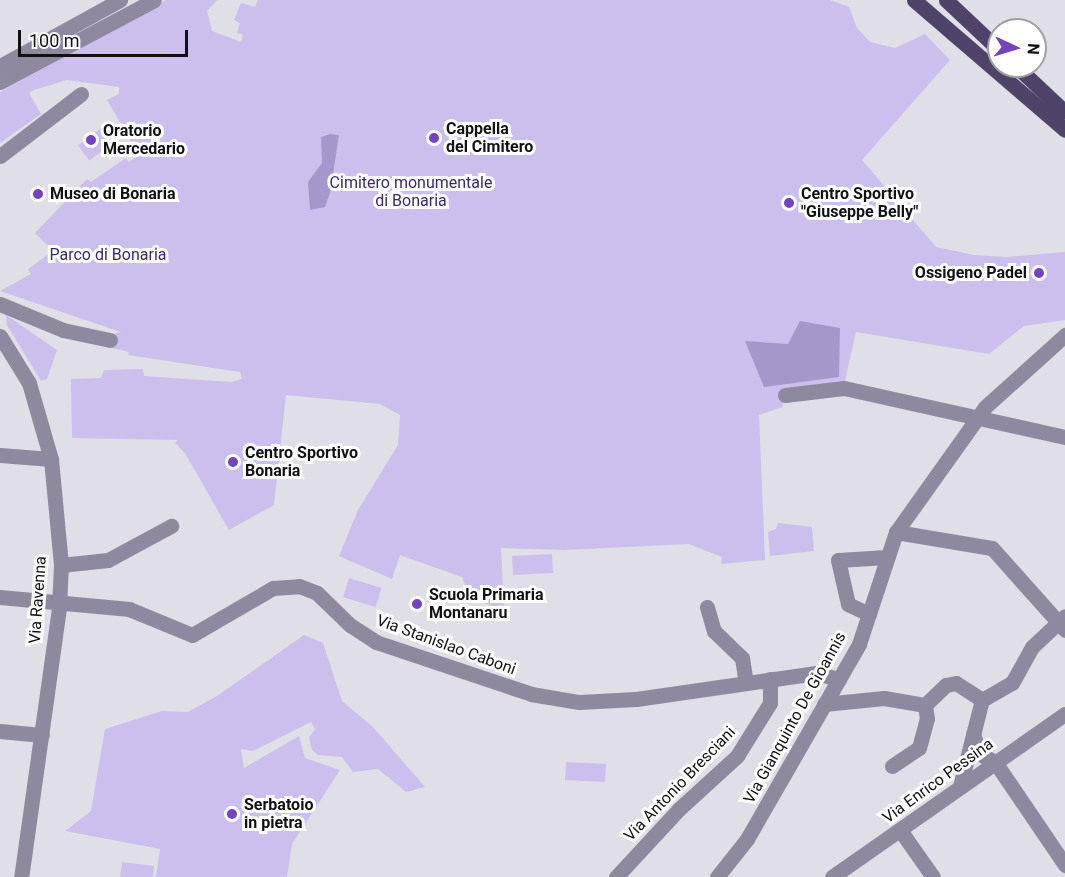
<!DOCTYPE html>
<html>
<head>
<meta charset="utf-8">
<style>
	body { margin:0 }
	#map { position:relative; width:1065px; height:877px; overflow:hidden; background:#e0dee6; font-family:Roboto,sans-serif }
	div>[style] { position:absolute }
	.green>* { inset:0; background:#ccbfed; transform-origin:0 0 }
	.forest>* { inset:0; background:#a697cb }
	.minor>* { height:15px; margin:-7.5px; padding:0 7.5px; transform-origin:7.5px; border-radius:7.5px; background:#8f89a0 }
	.major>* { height:15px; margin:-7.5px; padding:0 7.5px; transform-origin:7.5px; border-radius:7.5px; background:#4f436a }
	.dots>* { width:16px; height:16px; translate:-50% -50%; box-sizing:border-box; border:3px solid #fff; border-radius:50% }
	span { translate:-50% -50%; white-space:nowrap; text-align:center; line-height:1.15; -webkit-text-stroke:6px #fff; paint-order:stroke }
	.poi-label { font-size:16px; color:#111013; font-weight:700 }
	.left { translate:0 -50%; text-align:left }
	.right { translate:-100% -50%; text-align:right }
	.park-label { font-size:16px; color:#3f2766 }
	.street-label { font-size:16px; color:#111013 }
	.north { position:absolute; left:987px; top:18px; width:60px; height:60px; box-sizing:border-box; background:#fff; border:2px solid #a09fa1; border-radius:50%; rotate:94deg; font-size:16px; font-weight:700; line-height:24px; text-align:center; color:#111013 }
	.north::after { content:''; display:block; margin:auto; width:21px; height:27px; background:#7344bc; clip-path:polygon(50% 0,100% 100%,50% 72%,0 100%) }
	.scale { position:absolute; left:18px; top:30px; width:170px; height:27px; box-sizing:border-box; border:3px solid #111013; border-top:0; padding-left:8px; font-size:18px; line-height:21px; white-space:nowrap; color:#111013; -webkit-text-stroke:4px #fff; paint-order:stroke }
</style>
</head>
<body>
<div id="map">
	<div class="green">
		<div style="clip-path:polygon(166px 0,217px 0,207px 11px,212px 31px,241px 42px,243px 35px,237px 33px,240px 23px,234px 20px,241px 3px,255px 7px,258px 0,830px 0,849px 7px,857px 28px,870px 42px,895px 48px,925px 34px,950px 60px,862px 160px,936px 247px,974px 255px,1006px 257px,1065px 252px,1065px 320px,1024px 326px,989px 354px,856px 332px,845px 381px,782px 390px,783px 407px,759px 415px,765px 560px,721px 564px,722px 557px,689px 544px,564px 550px,501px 548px,504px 610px,470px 598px,462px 577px,400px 555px,392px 579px,339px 556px,358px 510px,398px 445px,400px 415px,380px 404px,286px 395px,274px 505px,229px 530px,185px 453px,175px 443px,178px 440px,72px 438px,71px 379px,101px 378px,104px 370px,143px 369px,144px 376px,231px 382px,242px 379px,240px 372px,128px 355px,129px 352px,108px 347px,113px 334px,121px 332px,0 291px,31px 274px,28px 269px,53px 251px,35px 233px,87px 179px,91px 182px,126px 158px,129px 162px,139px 155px,107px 100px,119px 94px,119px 87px,67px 80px,34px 90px,29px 93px,41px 114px,0 143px,0 92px)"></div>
		<div style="left:103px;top:127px;width:19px;height:31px;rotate:54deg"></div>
		<div style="clip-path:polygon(6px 315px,57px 350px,47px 379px,41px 381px,7px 325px)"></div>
		<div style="clip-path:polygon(778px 523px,812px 527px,814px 551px,770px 556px,768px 532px,776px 529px)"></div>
		<div style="left:552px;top:554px;width:19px;height:40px;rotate:87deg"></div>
		<div style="left:349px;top:578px;width:34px;height:20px;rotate:17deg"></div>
		<div style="clip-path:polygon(304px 635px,323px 643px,342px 701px,373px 727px,425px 787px,406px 792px,378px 769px,353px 772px,342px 757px,318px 755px,312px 750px,309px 737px,315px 729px,311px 722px,253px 751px,241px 749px,244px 768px,299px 736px,305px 758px,340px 770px,292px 844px,287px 877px,156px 877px,160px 849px,65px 831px,91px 811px,105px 729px,162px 711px,188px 712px,217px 696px)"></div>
		<div style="left:566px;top:762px;width:40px;height:18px;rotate:3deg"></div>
		<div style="clip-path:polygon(122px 862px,154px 866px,153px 877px,120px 877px)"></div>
	</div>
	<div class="forest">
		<div style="clip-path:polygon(330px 134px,339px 135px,330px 193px,325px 207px,310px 210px,308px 182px,322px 163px,321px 137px)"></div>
		<div style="clip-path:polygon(800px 321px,840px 328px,839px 377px,764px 387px,745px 341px,788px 344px)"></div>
	</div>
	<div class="minor">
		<div style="left:0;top:66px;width:137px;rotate:-28.8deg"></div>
		<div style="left:0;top:82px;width:174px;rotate:-28deg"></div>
		<div style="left:0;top:156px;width:102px;rotate:-37.4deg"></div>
		<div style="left:0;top:304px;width:68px;rotate:22.4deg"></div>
		<div style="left:63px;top:330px;width:48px;rotate:12deg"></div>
		<div style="left:0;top:336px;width:55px;rotate:58.3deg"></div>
		<div style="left:29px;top:383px;width:79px;rotate:73.9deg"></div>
		<div style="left:51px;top:459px;width:106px;rotate:84.6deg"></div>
		<div style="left:61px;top:565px;width:43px;rotate:92.7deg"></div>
		<div style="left:59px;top:608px;width:272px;rotate:98deg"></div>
		<div style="left:785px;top:395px;width:59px;rotate:-6.8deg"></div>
		<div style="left:844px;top:388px;width:226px;rotate:12.5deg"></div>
		<div style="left:0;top:455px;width:51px;rotate:4.5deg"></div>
		<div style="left:896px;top:532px;width:97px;rotate:9.5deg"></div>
		<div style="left:992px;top:548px;width:110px;rotate:48.3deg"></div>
		<div style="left:61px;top:565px;width:47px;rotate:-6.1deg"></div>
		<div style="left:108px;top:560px;width:72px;rotate:-28.4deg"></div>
		<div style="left:0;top:597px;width:130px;rotate:5.3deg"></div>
		<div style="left:129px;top:609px;width:68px;rotate:22.4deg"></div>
		<div style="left:192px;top:635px;width:94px;rotate:-30.1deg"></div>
		<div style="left:273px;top:588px;width:26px;rotate:-4deg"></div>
		<div style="left:299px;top:586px;width:19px;rotate:21deg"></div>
		<div style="left:317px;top:593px;width:46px;rotate:44.1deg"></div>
		<div style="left:350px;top:625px;width:31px;rotate:33deg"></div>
		<div style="left:376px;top:642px;width:163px;rotate:18.5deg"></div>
		<div style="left:531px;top:694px;width:49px;rotate:9.5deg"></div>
		<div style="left:579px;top:702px;width:57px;rotate:-3deg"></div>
		<div style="left:636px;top:699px;width:182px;rotate:-8.2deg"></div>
		<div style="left:816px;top:673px;width:24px;rotate:15deg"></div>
		<div style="left:707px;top:607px;width:25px;rotate:74deg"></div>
		<div style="left:714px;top:631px;width:39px;rotate:44deg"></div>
		<div style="left:742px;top:658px;width:25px;rotate:81deg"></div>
		<div style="left:869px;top:614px;width:23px;rotate:-155deg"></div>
		<div style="left:848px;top:604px;width:45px;rotate:-102.8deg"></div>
		<div style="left:838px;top:560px;width:49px;rotate:-3.5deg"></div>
		<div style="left:982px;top:700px;width:34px;rotate:-30deg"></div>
		<div style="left:1012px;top:683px;width:41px;rotate:-60.9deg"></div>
		<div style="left:1032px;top:647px;width:45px;rotate:-43.2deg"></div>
		<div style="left:824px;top:704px;width:60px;rotate:-5.7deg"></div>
		<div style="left:884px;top:698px;width:42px;rotate:9.7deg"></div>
		<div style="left:925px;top:705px;width:29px;rotate:-44deg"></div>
		<div style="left:946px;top:685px;width:10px;rotate:-11deg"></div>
		<div style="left:956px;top:683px;width:31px;rotate:33deg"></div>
		<div style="left:0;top:731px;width:42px;rotate:5.4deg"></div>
		<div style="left:973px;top:734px;width:21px;rotate:71deg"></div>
		<div style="left:980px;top:754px;width:17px;rotate:28deg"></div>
		<div style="left:995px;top:762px;width:125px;rotate:55.8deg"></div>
		<div style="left:892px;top:766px;width:32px;rotate:-34deg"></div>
		<div style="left:919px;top:748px;width:30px;rotate:-75deg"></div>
		<div style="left:927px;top:719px;width:14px;rotate:-98deg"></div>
		<div style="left:960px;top:786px;width:89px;rotate:-75.7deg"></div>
		<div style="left:900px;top:830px;width:57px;rotate:54.9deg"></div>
		<div style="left:616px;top:877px;width:93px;rotate:-47.2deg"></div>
		<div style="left:679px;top:809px;width:79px;rotate:-42.4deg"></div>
		<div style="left:737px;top:756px;width:62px;rotate:-58.1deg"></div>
		<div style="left:770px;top:703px;width:24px;rotate:-90deg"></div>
		<div style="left:717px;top:877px;width:48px;rotate:-51.7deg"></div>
		<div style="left:747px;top:839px;width:225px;rotate:-60.1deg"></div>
		<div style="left:859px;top:644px;width:118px;rotate:-71.7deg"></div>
		<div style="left:896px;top:532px;width:153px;rotate:-54.5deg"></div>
		<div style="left:985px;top:407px;width:108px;rotate:-42deg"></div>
		<div style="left:832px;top:877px;width:284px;rotate:-35deg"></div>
	</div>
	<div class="major">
		<div style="left:914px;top:0;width:199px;rotate:40.7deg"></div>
		<div style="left:946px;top:0;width:73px;rotate:43.3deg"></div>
		<div style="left:1016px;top:66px;width:67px;rotate:43.2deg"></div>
	</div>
	<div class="dots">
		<div style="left:434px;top:138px;background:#7344bc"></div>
		<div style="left:91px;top:140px;background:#7344bc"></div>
		<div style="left:38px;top:194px;background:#7344bc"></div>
		<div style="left:789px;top:203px;background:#7344bc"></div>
		<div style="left:1039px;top:273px;background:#7344bc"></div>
		<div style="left:233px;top:462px;background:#7344bc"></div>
		<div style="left:417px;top:604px;background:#7344bc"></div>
		<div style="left:232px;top:814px;background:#7344bc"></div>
	</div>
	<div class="poi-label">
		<span class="left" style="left:446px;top:138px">Cappella<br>del Cimitero</span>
		<span class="left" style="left:103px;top:140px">Oratorio<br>Mercedario</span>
		<span class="left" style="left:50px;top:194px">Museo di Bonaria</span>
		<span class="left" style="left:801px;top:203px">Centro Sportivo<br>"Giuseppe Belly"</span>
		<span class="right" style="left:1027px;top:273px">Ossigeno Padel</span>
		<span class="left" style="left:245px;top:462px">Centro Sportivo<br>Bonaria</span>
		<span class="left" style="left:429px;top:604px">Scuola Primaria<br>Montanaru</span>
		<span class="left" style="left:244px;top:814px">Serbatoio<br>in pietra</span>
	</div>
	<div class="park-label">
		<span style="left:411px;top:192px">Cimitero monumentale<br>di Bonaria</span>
		<span style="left:108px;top:255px">Parco di Bonaria</span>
	</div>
	<div class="street-label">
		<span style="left:38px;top:600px;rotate:-86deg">Via Ravenna</span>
		<span style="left:446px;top:645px;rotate:20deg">Via Stanislao Caboni</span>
		<span style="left:795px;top:718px;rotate:-61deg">Via Gianquinto De Gioannis</span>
		<span style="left:938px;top:781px;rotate:-36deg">Via Enrico Pessina</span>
		<span style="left:680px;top:784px;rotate:-46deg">Via Antonio Bresciani</span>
	</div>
	<div class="north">N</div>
	<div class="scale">100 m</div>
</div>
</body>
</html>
